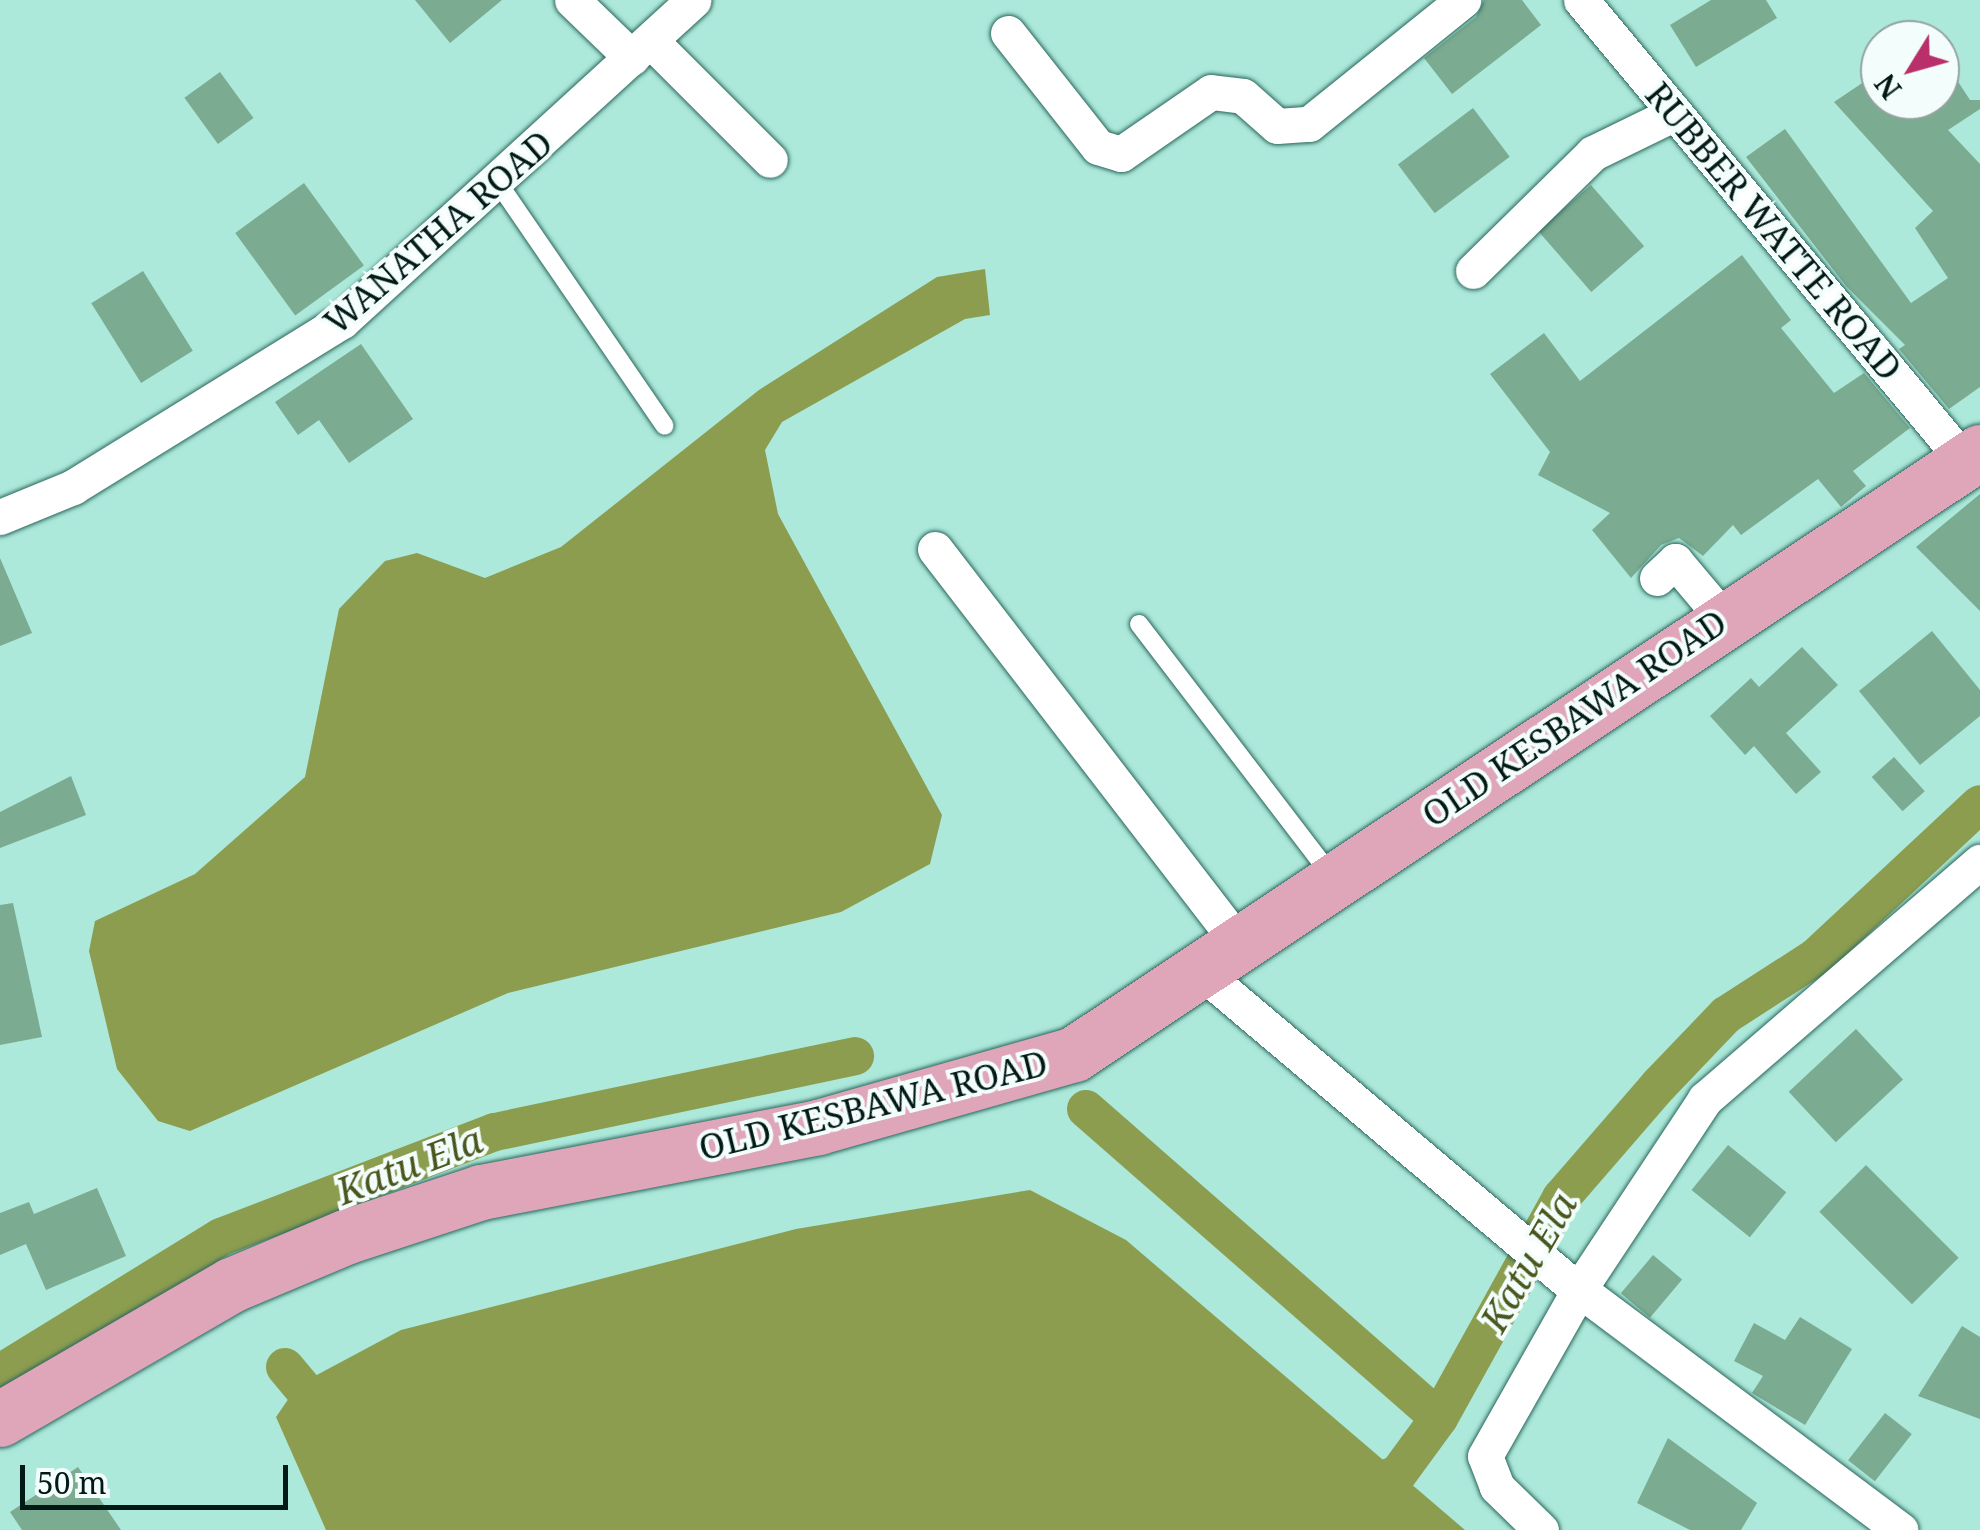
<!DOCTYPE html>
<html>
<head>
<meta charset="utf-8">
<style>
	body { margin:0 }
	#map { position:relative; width:1980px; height:1530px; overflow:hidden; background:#ace9db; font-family:"Noto Serif",serif }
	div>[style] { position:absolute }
	.water>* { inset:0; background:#8c9d50 }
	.canal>* { height:38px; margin:-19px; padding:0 19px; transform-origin:19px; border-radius:19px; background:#8c9d50 }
	.building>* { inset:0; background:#7bab90; transform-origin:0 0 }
	.roads { filter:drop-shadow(0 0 2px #2a665b) drop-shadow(0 0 2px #2a665b) }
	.lane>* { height:18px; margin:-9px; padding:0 9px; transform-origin:9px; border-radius:9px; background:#fff }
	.street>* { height:35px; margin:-17.5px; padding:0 17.5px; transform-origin:17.5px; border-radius:17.5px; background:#fff }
	.primary>* { height:55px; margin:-27.5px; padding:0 27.5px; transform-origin:27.5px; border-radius:27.5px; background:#dfa6b9 }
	span { translate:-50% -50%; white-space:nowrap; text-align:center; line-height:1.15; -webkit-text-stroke:8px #f3fefc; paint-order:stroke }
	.street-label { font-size:35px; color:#021915 }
	.water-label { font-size:38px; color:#4b561e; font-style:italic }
	.north { position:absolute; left:1860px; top:20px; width:100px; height:100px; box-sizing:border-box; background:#f3fefc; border:2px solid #93a2a0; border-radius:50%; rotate:233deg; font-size:28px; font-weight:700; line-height:40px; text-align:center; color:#021915 }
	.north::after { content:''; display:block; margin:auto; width:35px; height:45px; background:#b92f6a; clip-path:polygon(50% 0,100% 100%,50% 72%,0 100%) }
	.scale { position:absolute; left:20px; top:1465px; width:268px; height:45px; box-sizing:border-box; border:5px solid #021915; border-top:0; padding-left:12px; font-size:30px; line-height:35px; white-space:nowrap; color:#021915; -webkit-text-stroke:8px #f3fefc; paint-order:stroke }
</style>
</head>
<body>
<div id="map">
	<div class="water">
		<div style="clip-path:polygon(985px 269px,990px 315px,965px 319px,782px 422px,765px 450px,778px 514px,942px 815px,930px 864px,841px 912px,508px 993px,190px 1131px,158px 1121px,117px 1069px,89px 951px,95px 921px,195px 874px,305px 777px,339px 609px,385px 561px,417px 553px,485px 578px,561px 547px,759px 390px,937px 277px)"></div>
		<div style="clip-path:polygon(1030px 1190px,1126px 1240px,1465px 1530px,326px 1530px,276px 1417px,298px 1385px,401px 1330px,796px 1229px)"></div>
	</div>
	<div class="canal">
		<div style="left:1086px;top:1109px;width:469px;rotate:41.2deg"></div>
		<div style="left:1439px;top:1418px;width:252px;rotate:-61deg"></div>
		<div style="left:1561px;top:1198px;width:150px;rotate:-49.1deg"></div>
		<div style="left:1659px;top:1085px;width:97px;rotate:-46.3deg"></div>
		<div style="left:1726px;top:1015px;width:107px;rotate:-32.8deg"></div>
		<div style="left:1816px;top:957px;width:224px;rotate:-43deg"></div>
		<div style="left:285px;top:1367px;width:72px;rotate:50.1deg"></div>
		<div style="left:0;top:1373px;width:259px;rotate:-31.6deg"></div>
		<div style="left:221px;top:1237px;width:293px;rotate:-21deg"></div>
		<div style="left:495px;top:1132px;width:368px;rotate:-11.9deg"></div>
		<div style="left:1350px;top:1492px;width:51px;rotate:-20.6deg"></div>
		<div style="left:1398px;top:1474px;width:69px;rotate:-53.8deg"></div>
	</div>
	<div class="building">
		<div style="clip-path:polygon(415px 0,502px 0,450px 43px)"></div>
		<div style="clip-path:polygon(1484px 0,1522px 0,1541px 25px,1452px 94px,1424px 58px,1476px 17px)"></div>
		<div style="clip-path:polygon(1711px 0,1766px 0,1777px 18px,1696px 67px,1670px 25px)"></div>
		<div style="clip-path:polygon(1940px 54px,1970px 100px,1980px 100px,1980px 109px,1948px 130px,1980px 164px,1980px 387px,1949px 409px,1899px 349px,1905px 345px,1846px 286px,1746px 157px,1785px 129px,1911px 303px,1948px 278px,1915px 228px,1933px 211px,1834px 102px,1880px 71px,1880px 100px,1940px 100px)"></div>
		<div style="left:220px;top:72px;width:57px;height:44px;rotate:54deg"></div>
		<div style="left:1473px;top:108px;width:61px;height:94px;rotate:53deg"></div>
		<div style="left:304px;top:183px;width:102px;height:85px;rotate:54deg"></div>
		<div style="left:1591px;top:185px;width:81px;height:70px;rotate:49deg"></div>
		<div style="clip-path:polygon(1742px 255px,1791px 320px,1781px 328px,1834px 393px,1864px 373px,1910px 428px,1853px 471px,1866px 486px,1841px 507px,1818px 479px,1741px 535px,1733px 525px,1703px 556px,1679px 538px,1661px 545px,1631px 578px,1592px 530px,1610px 513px,1538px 475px,1550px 452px,1490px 374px,1544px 333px,1580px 381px)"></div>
		<div style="left:143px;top:271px;width:94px;height:61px;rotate:58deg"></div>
		<div style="clip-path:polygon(361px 344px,413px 419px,349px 463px,319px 420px,298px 435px,275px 402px)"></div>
		<div style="clip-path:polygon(1980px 494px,1980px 611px,1916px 547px)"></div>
		<div style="clip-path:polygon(0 558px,32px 633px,0 646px)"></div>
		<div style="clip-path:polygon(1932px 631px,1980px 690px,1980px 716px,1920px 765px,1859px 691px)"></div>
		<div style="clip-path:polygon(1802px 647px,1838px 685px,1786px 733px,1821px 772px,1796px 794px,1754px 746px,1745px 755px,1710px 716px,1751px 678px,1759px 687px)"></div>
		<div style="left:1894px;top:757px;width:46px;height:30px;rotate:48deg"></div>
		<div style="clip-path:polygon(71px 776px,86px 815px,0 848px,0 812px)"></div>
		<div style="clip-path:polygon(13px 903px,42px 1037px,0 1045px,0 905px)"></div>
		<div style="left:1856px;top:1029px;width:69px;height:92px;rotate:47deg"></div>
		<div style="left:1728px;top:1145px;width:75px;height:58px;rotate:39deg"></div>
		<div style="left:1866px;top:1165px;width:131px;height:66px;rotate:45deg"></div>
		<div style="clip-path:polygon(97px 1188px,126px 1256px,46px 1290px,26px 1244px,0 1255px,0 1213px,29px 1202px,34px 1214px)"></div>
		<div style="left:1653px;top:1255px;width:38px;height:50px;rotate:40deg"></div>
		<div style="clip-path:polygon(1800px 1317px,1852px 1349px,1805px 1425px,1752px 1393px,1763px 1376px,1734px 1361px,1754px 1323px,1785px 1340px)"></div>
		<div style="clip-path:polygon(1962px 1326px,1980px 1337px,1980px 1419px,1918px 1396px)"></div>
		<div style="left:1885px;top:1413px;width:34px;height:60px;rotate:38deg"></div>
		<div style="clip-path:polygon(1668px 1438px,1757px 1503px,1741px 1530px,1690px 1530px,1637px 1503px)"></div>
		<div style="clip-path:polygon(78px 1467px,121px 1530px,22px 1530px,10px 1512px)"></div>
	</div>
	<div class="roads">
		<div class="lane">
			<div style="left:499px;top:184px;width:293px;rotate:55.6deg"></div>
			<div style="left:1139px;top:624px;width:316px;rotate:52.6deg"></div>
		</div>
		<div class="street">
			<div style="left:572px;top:0;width:83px;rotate:44deg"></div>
			<div style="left:1581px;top:0;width:602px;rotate:50.26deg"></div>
			<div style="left:1008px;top:33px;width:145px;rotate:51.7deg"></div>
			<div style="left:1098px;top:147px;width:24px;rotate:17deg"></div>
			<div style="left:1121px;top:154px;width:109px;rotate:-34.6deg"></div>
			<div style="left:1211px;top:92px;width:32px;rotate:7deg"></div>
			<div style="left:1243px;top:96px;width:45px;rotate:41.4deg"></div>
			<div style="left:1277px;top:126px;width:32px;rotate:-4deg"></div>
			<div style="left:1309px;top:124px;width:198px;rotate:-38.8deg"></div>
			<div style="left:651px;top:41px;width:168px;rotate:45deg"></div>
			<div style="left:1473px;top:271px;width:168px;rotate:-44.5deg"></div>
			<div style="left:1593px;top:153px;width:91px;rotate:-26deg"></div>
			<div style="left:0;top:517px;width:79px;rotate:-22.3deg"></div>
			<div style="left:73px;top:487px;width:316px;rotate:-31.7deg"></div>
			<div style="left:342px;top:321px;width:476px;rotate:-42.4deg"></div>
			<div style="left:935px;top:549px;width:497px;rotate:52.4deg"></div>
			<div style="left:1657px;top:578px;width:25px;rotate:-43deg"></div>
			<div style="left:1675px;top:561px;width:75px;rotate:49.9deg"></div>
			<div style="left:1198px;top:969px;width:485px;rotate:40.2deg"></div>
			<div style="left:1569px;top:1282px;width:414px;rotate:36.8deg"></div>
			<div style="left:1541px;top:1530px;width:62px;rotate:-135.7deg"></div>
			<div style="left:1497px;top:1487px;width:33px;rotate:-111deg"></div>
			<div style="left:1485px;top:1456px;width:193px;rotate:-60.5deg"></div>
			<div style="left:1580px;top:1288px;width:227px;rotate:-56.5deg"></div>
			<div style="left:1705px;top:1099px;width:363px;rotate:-40.8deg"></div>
		</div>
		<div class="primary">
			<div style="left:0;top:1419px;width:267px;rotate:-30.1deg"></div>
			<div style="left:231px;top:1285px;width:124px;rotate:-22.8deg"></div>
			<div style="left:345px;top:1237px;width:143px;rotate:-18.3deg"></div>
			<div style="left:481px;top:1192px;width:343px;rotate:-10.9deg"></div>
			<div style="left:818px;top:1127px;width:266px;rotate:-15.9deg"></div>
			<div style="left:1074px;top:1054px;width:1088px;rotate:-33.6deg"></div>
		</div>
	</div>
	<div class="street-label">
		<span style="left:1774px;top:231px;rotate:50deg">RUBBER WATTE ROAD</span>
		<span style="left:438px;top:232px;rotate:-41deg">WANATHA ROAD</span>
		<span style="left:1574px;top:718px;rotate:-34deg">OLD KESBAWA ROAD</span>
		<span style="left:873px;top:1105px;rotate:-14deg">OLD KESBAWA ROAD</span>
	</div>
	<div class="water-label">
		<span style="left:409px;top:1165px;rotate:-21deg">Katu Ela</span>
		<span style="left:1528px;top:1262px;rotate:-60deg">Katu Ela</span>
	</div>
	<div class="north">N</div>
	<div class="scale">50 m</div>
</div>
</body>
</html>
